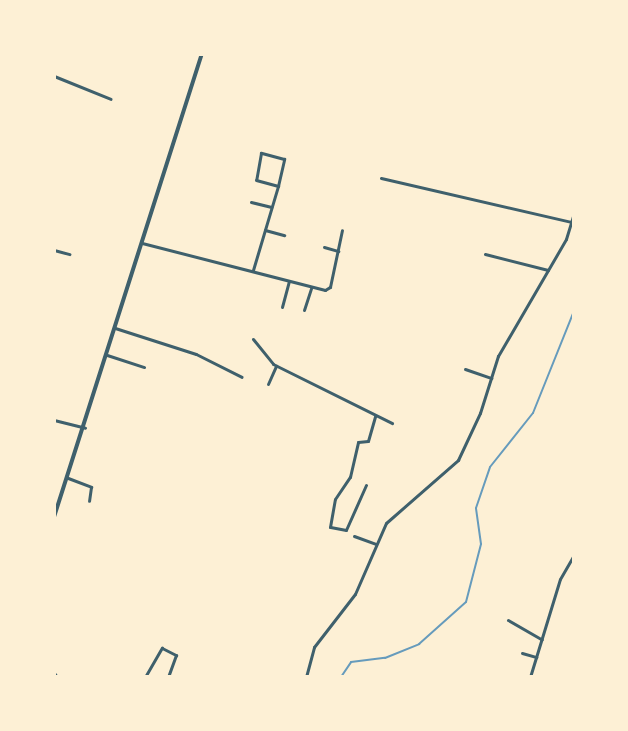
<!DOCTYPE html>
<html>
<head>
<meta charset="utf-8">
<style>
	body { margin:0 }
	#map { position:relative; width:628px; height:731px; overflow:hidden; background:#fdf0d5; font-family:Helvetica,sans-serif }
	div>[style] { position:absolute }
	.stream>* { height:2px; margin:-1px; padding:0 1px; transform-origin:1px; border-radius:1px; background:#669bbc }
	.minor>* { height:3px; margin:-1.5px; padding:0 1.5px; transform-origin:1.5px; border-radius:1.5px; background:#3f606c }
	.tertiary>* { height:4px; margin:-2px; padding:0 2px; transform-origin:2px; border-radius:2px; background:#3f606c }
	span { translate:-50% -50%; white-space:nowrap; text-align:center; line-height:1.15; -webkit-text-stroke:8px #fdf0d5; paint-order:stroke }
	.frame { position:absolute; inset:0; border:56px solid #fdf0d5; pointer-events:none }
</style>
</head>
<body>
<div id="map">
	<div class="stream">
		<div style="left:341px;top:677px;width:18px;rotate:-56deg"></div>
		<div style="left:351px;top:662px;width:34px;rotate:-7deg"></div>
		<div style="left:385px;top:658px;width:37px;rotate:-22deg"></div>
		<div style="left:419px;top:644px;width:63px;rotate:-41.8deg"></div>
		<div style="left:466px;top:602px;width:60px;rotate:-75.5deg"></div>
		<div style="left:481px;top:544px;width:36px;rotate:-98deg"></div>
		<div style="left:476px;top:508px;width:43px;rotate:-71.1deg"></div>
		<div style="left:490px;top:467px;width:69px;rotate:-51.5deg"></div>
		<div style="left:533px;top:413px;width:110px;rotate:-68.1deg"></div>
	</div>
	<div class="minor">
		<div style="left:54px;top:76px;width:61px;rotate:22deg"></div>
		<div style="left:381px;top:178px;width:196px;rotate:13deg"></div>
		<div style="left:251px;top:202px;width:21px;rotate:14deg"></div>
		<div style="left:265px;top:230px;width:20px;rotate:15deg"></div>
		<div style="left:142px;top:243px;width:189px;rotate:14.4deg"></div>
		<div style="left:325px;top:290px;width:6px;rotate:-31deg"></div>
		<div style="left:330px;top:287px;width:58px;rotate:-78.1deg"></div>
		<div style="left:324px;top:247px;width:15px;rotate:16deg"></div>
		<div style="left:54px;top:250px;width:16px;rotate:15deg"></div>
		<div style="left:485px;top:254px;width:65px;rotate:14.3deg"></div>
		<div style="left:253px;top:270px;width:88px;rotate:-73.4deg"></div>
		<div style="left:278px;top:186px;width:28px;rotate:-77deg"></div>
		<div style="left:284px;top:159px;width:24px;rotate:-165deg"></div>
		<div style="left:261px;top:153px;width:27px;rotate:100deg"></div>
		<div style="left:256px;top:180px;width:23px;rotate:15deg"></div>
		<div style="left:282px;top:307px;width:27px;rotate:-75deg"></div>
		<div style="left:304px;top:310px;width:23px;rotate:-72deg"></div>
		<div style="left:115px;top:328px;width:85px;rotate:17.8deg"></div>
		<div style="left:196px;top:354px;width:51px;rotate:26.6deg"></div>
		<div style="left:253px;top:339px;width:32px;rotate:51deg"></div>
		<div style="left:273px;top:364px;width:133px;rotate:26.4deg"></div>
		<div style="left:107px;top:355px;width:39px;rotate:18deg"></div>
		<div style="left:465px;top:369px;width:28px;rotate:19deg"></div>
		<div style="left:268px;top:384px;width:20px;rotate:-66deg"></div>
		<div style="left:54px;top:420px;width:32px;rotate:14deg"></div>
		<div style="left:68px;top:478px;width:25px;rotate:21deg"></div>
		<div style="left:91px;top:487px;width:14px;rotate:98deg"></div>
		<div style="left:366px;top:485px;width:49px;rotate:114deg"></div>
		<div style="left:346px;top:530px;width:16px;rotate:-169deg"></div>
		<div style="left:330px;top:527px;width:28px;rotate:-80deg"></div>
		<div style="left:335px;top:499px;width:27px;rotate:-56deg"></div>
		<div style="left:350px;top:477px;width:36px;rotate:-77deg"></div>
		<div style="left:358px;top:442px;width:10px;rotate:-6deg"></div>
		<div style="left:368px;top:441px;width:26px;rotate:-74deg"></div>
		<div style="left:354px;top:536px;width:23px;rotate:20deg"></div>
		<div style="left:508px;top:620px;width:39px;rotate:30deg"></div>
		<div style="left:522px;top:653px;width:15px;rotate:16deg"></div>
		<div style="left:54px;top:673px;width:5px;rotate:53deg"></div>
		<div style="left:145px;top:677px;width:34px;rotate:-60deg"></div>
		<div style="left:162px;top:648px;width:16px;rotate:27deg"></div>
		<div style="left:176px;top:655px;width:23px;rotate:110deg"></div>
		<div style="left:306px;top:677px;width:31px;rotate:-75deg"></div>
		<div style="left:314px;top:647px;width:67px;rotate:-52.3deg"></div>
		<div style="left:355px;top:594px;width:77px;rotate:-66.4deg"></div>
		<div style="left:386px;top:523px;width:96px;rotate:-41.2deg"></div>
		<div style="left:458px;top:460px;width:52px;rotate:-64.9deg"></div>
		<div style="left:480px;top:413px;width:60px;rotate:-72.5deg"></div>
		<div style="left:498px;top:356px;width:135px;rotate:-59.8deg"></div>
		<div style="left:566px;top:239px;width:27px;rotate:-73deg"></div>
		<div style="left:530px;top:677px;width:102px;rotate:-73deg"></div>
		<div style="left:560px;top:579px;width:28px;rotate:-60deg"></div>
	</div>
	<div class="tertiary">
		<div style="left:54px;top:517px;width:486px;rotate:-72.3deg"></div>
	</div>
	<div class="frame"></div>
</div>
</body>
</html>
